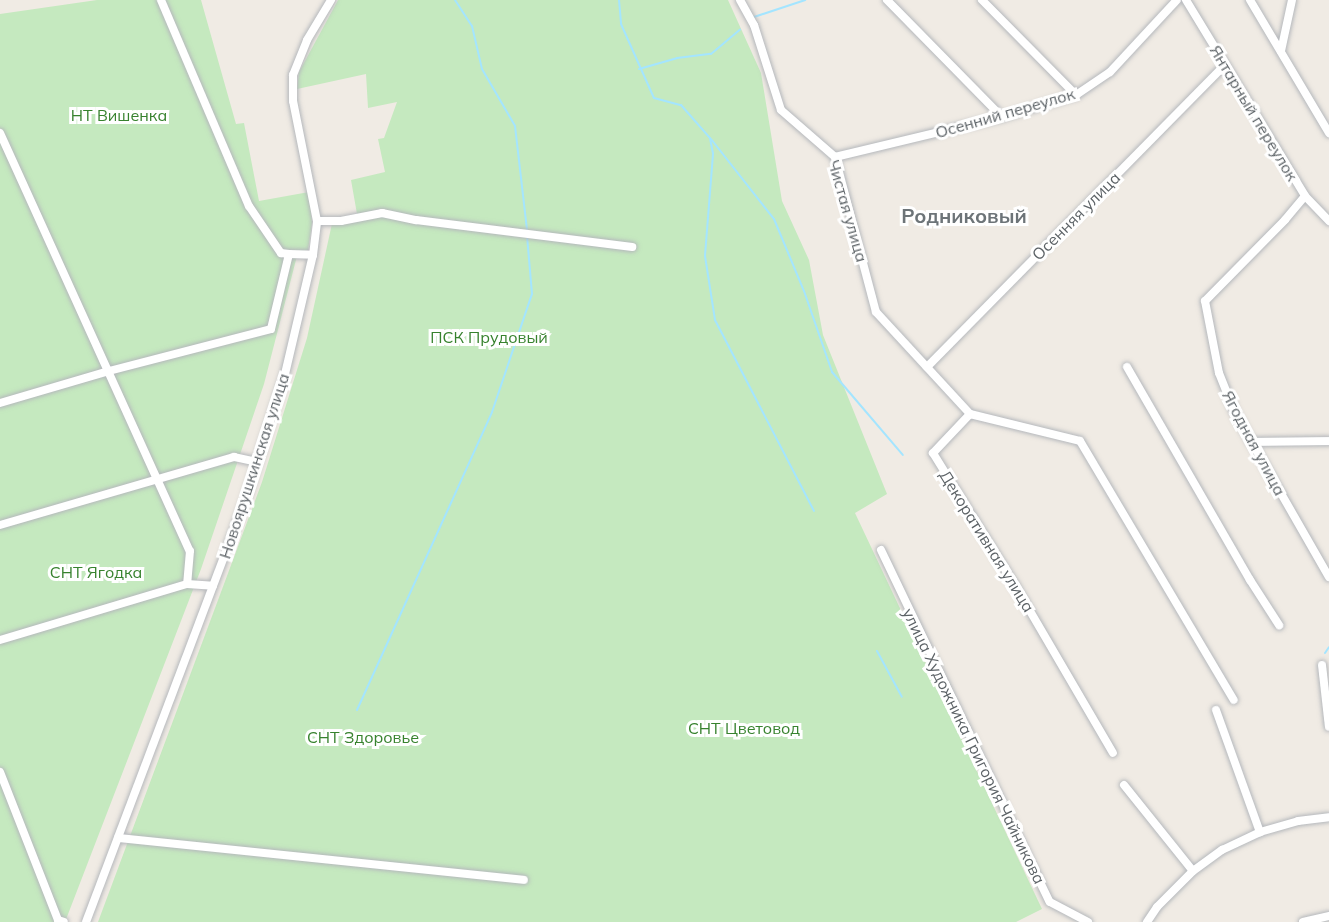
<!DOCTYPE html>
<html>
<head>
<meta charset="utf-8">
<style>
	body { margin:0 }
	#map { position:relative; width:1329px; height:922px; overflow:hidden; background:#f0ebe4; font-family:Mulish,sans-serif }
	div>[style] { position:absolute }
	.green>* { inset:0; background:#c5e9bf }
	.stream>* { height:2px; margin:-1px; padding:0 1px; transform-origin:1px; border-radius:1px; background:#a4e5ff }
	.roads { filter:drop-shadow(0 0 2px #b5b8bc) drop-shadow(0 0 2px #b5b8bc) }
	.minor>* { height:8px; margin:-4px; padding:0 4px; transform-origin:4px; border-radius:4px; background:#fff }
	span { translate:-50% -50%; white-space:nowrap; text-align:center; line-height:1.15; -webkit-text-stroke:6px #fff; paint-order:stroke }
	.street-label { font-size:16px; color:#5c6266 }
	.park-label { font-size:16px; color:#37822e }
	.quarter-label { font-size:20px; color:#6d7478; font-weight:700 }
</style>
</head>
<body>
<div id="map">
	<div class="green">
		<div style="clip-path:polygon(97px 0,201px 0,236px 124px,244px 123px,259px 201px,309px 192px,312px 223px,308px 250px,298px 252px,264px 384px,201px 569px,65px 922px,0 922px,0 14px)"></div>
		<div style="clip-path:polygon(338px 0,728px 0,761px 73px,782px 201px,809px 260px,823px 335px,887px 494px,855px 513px,1042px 909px,1016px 922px,98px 922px,262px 482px,307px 338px,333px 219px,357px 214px,351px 180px,385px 172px,378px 139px,384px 138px,397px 102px,368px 108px,366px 74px,297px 89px,299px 72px)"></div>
	</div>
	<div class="stream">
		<div style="left:455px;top:0;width:31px;rotate:57deg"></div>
		<div style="left:472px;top:26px;width:44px;rotate:76.9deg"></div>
		<div style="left:482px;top:69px;width:66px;rotate:59.9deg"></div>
		<div style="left:515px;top:126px;width:105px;rotate:83.4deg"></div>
		<div style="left:619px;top:0;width:24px;rotate:85deg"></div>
		<div style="left:621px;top:24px;width:81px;rotate:66deg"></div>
		<div style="left:654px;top:98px;width:28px;rotate:15deg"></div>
		<div style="left:681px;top:105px;width:44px;rotate:48.7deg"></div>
		<div style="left:710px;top:138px;width:16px;rotate:79deg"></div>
		<div style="left:713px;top:154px;width:102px;rotate:94.5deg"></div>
		<div style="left:705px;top:256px;width:65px;rotate:81.1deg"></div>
		<div style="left:715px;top:320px;width:215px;rotate:62.6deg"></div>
		<div style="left:754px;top:17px;width:54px;rotate:-18.4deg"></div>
		<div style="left:639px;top:69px;width:40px;rotate:-16deg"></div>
		<div style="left:677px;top:58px;width:34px;rotate:-7deg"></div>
		<div style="left:711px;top:54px;width:38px;rotate:-40deg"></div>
		<div style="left:711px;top:139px;width:102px;rotate:51.8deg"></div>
		<div style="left:774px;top:219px;width:78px;rotate:67.4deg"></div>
		<div style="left:804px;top:291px;width:86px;rotate:70.9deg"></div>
		<div style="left:832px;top:372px;width:109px;rotate:49.5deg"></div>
		<div style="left:877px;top:651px;width:52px;rotate:61.5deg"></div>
		<div style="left:1325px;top:653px;width:7px;rotate:-56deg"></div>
		<div style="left:357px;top:710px;width:327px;rotate:-65.6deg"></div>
		<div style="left:492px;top:412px;width:125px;rotate:-71.3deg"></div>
		<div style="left:532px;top:294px;width:58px;rotate:-94.9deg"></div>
	</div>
	<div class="roads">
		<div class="minor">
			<div style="left:161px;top:0;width:224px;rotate:66.9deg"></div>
			<div style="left:249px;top:206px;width:57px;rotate:55.8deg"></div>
			<div style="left:281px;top:253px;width:8px;rotate:7deg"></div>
			<div style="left:740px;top:0;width:29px;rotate:61deg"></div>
			<div style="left:754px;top:25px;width:89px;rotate:72.4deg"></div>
			<div style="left:781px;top:110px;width:72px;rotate:41deg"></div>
			<div style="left:835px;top:157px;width:160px;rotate:75.2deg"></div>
			<div style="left:876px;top:312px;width:139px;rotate:47.3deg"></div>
			<div style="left:887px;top:0;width:164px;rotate:45.5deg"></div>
			<div style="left:982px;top:0;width:134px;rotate:45.3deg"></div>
			<div style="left:1186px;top:0;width:229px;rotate:58.7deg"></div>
			<div style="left:1305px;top:196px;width:35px;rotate:46deg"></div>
			<div style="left:1250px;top:0;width:155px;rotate:59.3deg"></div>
			<div style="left:1281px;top:51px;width:52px;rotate:-77.8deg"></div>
			<div style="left:0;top:133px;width:459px;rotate:65.6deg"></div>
			<div style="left:190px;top:551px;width:33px;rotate:95deg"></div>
			<div style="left:835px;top:157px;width:172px;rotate:-13.5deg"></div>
			<div style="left:1002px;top:117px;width:77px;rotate:-16.6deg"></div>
			<div style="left:1076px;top:95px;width:41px;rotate:-34.1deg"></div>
			<div style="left:1110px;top:72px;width:98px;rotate:-47.1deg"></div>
			<div style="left:1305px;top:196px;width:31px;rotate:130deg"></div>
			<div style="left:1285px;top:220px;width:114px;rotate:134.6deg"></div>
			<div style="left:1205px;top:301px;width:73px;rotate:79deg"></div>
			<div style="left:1219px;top:373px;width:43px;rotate:68.2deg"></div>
			<div style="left:1235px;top:413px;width:189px;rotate:60.2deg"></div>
			<div style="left:317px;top:221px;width:24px"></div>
			<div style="left:341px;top:221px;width:42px;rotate:-11deg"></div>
			<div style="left:382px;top:213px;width:35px;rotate:12deg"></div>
			<div style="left:416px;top:220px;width:218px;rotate:7.1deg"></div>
			<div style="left:927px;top:367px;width:424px;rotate:-45.4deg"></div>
			<div style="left:1127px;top:367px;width:246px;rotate:60deg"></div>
			<div style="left:1250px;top:580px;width:54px;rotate:57.2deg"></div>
			<div style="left:0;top:403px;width:114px;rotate:-16.4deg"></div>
			<div style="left:109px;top:371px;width:167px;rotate:-14.5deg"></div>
			<div style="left:271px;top:329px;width:77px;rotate:-76.5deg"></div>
			<div style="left:289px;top:254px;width:24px;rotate:2deg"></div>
			<div style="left:970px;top:414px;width:113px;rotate:13.8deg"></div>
			<div style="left:1080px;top:441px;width:301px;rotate:59.3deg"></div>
			<div style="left:970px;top:414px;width:54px;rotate:133.5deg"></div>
			<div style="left:933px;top:453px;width:158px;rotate:58.2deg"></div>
			<div style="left:1016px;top:587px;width:192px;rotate:59.7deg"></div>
			<div style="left:1251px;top:442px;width:78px;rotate:-0.7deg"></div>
			<div style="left:0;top:525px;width:244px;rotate:-16.2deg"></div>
			<div style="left:234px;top:457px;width:24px;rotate:12deg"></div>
			<div style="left:881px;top:550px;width:390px;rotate:64.4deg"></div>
			<div style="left:1050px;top:902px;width:43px;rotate:27.8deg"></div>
			<div style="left:0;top:640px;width:195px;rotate:-16.7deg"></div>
			<div style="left:187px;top:584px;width:26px;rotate:4deg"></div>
			<div style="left:1322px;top:665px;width:62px;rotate:83.6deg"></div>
			<div style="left:1216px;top:710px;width:130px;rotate:70.2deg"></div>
			<div style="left:0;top:772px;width:159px;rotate:68.6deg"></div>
			<div style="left:58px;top:920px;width:6px;rotate:18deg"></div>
			<div style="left:1124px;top:785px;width:110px;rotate:51.3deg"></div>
			<div style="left:118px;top:838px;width:408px;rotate:5.9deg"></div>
			<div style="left:86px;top:922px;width:456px;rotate:-69.3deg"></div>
			<div style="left:247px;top:495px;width:127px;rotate:-72.6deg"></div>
			<div style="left:285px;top:374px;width:122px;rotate:-76.8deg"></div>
			<div style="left:313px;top:255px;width:34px;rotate:-83deg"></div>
			<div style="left:317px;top:221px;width:122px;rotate:-101.3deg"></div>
			<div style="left:293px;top:101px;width:26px;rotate:-90deg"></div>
			<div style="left:293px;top:75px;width:38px;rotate:-68deg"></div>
			<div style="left:307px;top:40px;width:47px;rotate:-59deg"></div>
			<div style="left:1147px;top:922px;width:18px;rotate:-56deg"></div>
			<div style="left:1157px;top:907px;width:51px;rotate:-45deg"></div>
			<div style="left:1193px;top:871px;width:36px;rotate:-36deg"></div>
			<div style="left:1222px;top:850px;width:42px;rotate:-25.3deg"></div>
			<div style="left:1260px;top:832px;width:40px;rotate:-16deg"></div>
			<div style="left:1298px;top:821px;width:31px;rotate:-7deg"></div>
			<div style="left:1303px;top:922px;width:27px;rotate:-13deg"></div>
		</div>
	</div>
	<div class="street-label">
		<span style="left:1005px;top:113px;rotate:-16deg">Осенний переулок</span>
		<span style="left:1254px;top:113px;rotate:59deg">Янтарный переулок</span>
		<span style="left:848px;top:211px;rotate:74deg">Чистая улица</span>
		<span style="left:1076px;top:216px;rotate:-45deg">Осенняя улица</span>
		<span style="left:1254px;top:443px;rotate:62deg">Ягодная улица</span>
		<span style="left:254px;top:466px;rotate:-72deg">Новоярушкинская улица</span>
		<span style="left:987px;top:541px;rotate:58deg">Декоративная улица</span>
		<span style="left:974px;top:746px;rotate:64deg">улица Художника Григория Чайникова</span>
	</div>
	<div class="park-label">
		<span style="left:119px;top:115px">НТ Вишенка</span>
		<span style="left:489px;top:337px">ПСК Прудовый</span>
		<span style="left:96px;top:572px">СНТ Ягодка</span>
		<span style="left:744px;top:728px">СНТ Цветовод</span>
		<span style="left:363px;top:737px">СНТ Здоровье</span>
	</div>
	<div class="quarter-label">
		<span style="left:964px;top:215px">Родниковый</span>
	</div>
</div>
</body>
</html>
